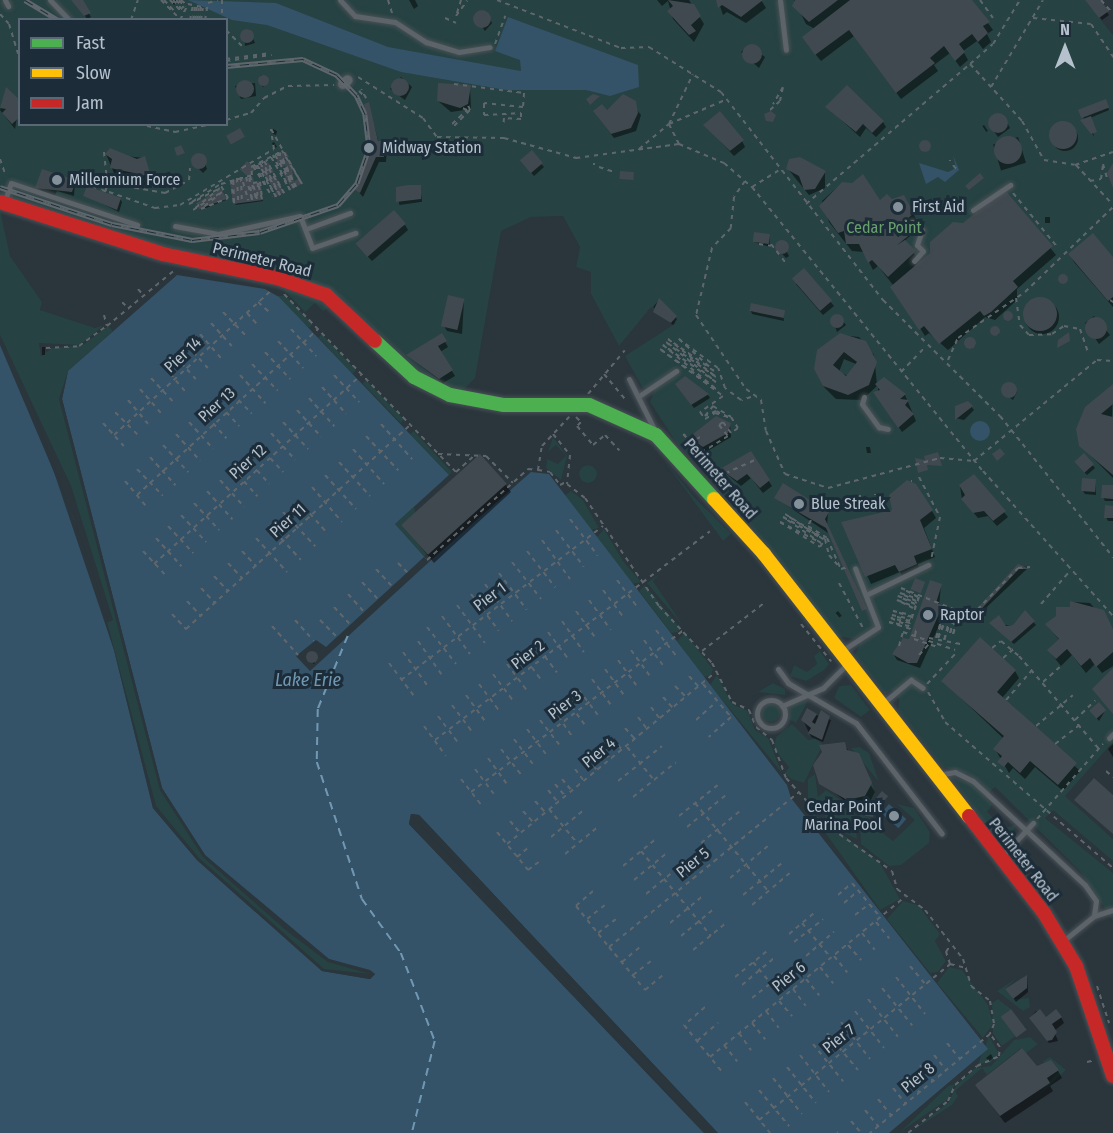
<!DOCTYPE html>
<html>
<head>
<meta charset="utf-8">
<style>
	body { margin:0 }
	#map { position:relative; width:1113px; height:1133px; overflow:hidden; background:#2a353c; font-family:"Fira Sans Condensed",sans-serif }
	div>[style] { position:absolute }
	.green>* { inset:0; background:#264242; transform-origin:0 0 }
	.round { border-radius:50% }
	.water>* { inset:0; background:#345268; transform-origin:0 0 }
	.pier>* { inset:0; background:#2a353c }
	.shadow>* { inset:0; background:#0007; transform-origin:0 0 }
	.ferry>* { height:1.5px; margin-top:-0.75px; transform-origin:0; background:repeating-linear-gradient(90deg,#7198b3 0 8px,transparent 0 14px) }
	.building>* { inset:0; background:#40494f; transform-origin:0 0 }
	.path>* { height:2px; margin-top:-1px; transform-origin:0; background:repeating-linear-gradient(90deg,#5f676c 0 4.5px,transparent 0 9px) }
	.roads { filter:drop-shadow(0 0 2px #495156) drop-shadow(0 0 2px #495156) }
	.lane>* { height:5px; margin:-2.5px; padding:0 2.5px; transform-origin:2.5px; border-radius:2.5px; background:#5c6369 }
	.lane>.ring { margin:-2.5px; padding:0; box-sizing:content-box; background:none; border:5px solid #5c6369; border-radius:50% }
	.street>* { height:10px; margin:-5px; padding:0 5px; transform-origin:5px; border-radius:5px; background:#5c6369 }
	.fast>* { height:14px; margin:-7px; padding:0 7px; transform-origin:7px; border-radius:7px; background:#4caf50 }
	.slow>* { height:14px; margin:-7px; padding:0 7px; transform-origin:7px; border-radius:7px; background:#ffc107 }
	.jam>* { height:14px; margin:-7px; padding:0 7px; transform-origin:7px; border-radius:7px; background:#c62828 }
	.rail>* { height:5px; margin-top:-2.5px; transform-origin:0; background:repeating-linear-gradient(90deg,#1c2c38 0 9px,#5f676d 0 18px); box-sizing:border-box; border-block:2px solid #5f676d }
	.path-bridge>* { height:2px; margin-top:-1px; transform-origin:0; background:repeating-linear-gradient(90deg,#5f676c 0 4.5px,transparent 0 9px) }
	.dots>* { width:16px; height:16px; translate:-50% -50%; box-sizing:border-box; border:3px solid #1c2c38; border-radius:50% }
	span { translate:-50% -50%; white-space:nowrap; text-align:center; line-height:1.15; -webkit-text-stroke:6px #1c2c38; paint-order:stroke }
	.poi-label { font-size:16px; color:#b5c2cd }
	.left { translate:0 -50%; text-align:left }
	.right { translate:-100% -50%; text-align:right }
	.park-label { font-size:16px; color:#69a06d }
	.street-label { font-size:16px; color:#b5c2cd }
	.water-label { font-size:18px; color:#7198b3; font-style:italic }
	.legend { position:absolute; left:18px; top:18px; width:210px; height:108px; box-sizing:border-box; background:#1c2c38; border:2px solid #596874; margin:0; padding:8px 10px; list-style:none; font-size:18px; color:#b5c2cd }
	.legend li { display:flex; align-items:center; gap:12px; height:30px }
	.legend b { width:30px; border:2px solid #596874 }
	.north { position:absolute; left:1035px; top:18px; width:60px; height:60px; -webkit-text-stroke:4px #1c2c38; paint-order:stroke; rotate:0deg; font-size:16px; font-weight:700; line-height:24px; text-align:center; color:#b5c2cd }
	.north::after { content:''; display:block; margin:auto; width:21px; height:27px; background:#b5c2cd; clip-path:polygon(50% 0,100% 100%,50% 72%,0 100%) }
</style>
</head>
<body>
<div id="map">
	<div class="green">
		<div style="clip-path:polygon(evenodd,0 0,1085px 0,1113px 35px,1113px 742px,1065px 796px,1113px 839px,1113px 861px,1053px 810px,1045px 818px,1113px 873px,1113px 921px,1080px 871px,995px 787px,989px 792px,969px 774px,943px 767px,898px 710px,899px 699px,892px 690px,885px 694px,855px 655px,860px 644px,856px 639px,836px 636px,748px 521px,676px 442px,650px 402px,654px 391px,642px 387px,625px 356px,676px 323px,651px 307px,619px 346px,591px 294px,591px 272px,576px 267px,580px 247px,563px 216px,531px 217px,501px 231px,475px 378px,462px 391px,447px 387px,425px 376px,340px 296px,300px 277px,140px 241px,0 194px,0 0,20px 20px,226px 20px,226px 124px,20px 124px,20px 20px)"></div>
		<div style="clip-path:polygon(0 210px,10px 256px,42px 302px,40px 310px,95px 328px,104px 325px,80px 345px,39px 343px,41px 356px,52px 348px,83px 345px,108px 326px,113px 331px,68px 371px,62px 399px,162px 788px,375px 974px,370px 979px,322px 971px,197px 860px,153px 808px,106px 623px,113px 620px,71px 486px,0 335px)"></div>
		<div style="clip-path:polygon(283px 289px,299px 290px,329px 307px,323px 311px,315px 303px,305px 312px)"></div>
		<div style="clip-path:polygon(272px 296px,286px 296px,313px 324px,309px 328px)"></div>
		<div style="left:322px;top:334px;width:50px;height:5px;rotate:47deg"></div>
		<div style="left:366px;top:380px;width:55px;height:5px;rotate:46deg"></div>
		<div style="clip-path:polygon(414px 431px,452px 472px,449px 475px,410px 434px)"></div>
		<div style="clip-path:polygon(553px 437px,567px 456px,561px 480px,546px 468px,547px 459px,558px 464px,566px 456px,556px 445px,548px 452px)"></div>
		<div style="clip-path:polygon(662px 458px,694px 497px,731px 534px,723px 541px)"></div>
		<div class="round" style="left:579px;top:465px;width:18px;height:18px"></div>
		<div style="clip-path:polygon(571px 491px,583px 500px,599px 528px,591px 530px,565px 495px)"></div>
		<div style="clip-path:polygon(414px 507px,427px 553px,424px 557px,395px 524px)"></div>
		<div style="clip-path:polygon(604px 529px,623px 561px,641px 582px,633px 584px,597px 537px)"></div>
		<div style="clip-path:polygon(659px 574px,653px 581px,684px 627px,647px 583px)"></div>
		<div style="clip-path:polygon(645px 585px,680px 628px,678px 632px,671px 633px,639px 591px)"></div>
		<div style="clip-path:polygon(685px 633px,713px 669px,711px 675px,704px 677px,677px 641px)"></div>
		<div style="clip-path:polygon(820px 651px,829px 664px,824px 670px,806px 681px,790px 676px,794px 665px,807px 672px,817px 664px,814px 656px)"></div>
		<div style="clip-path:polygon(717px 675px,732px 704px,748px 711px,755px 730px,768px 738px,782px 773px,710px 685px)"></div>
		<div style="clip-path:polygon(773px 683px,785px 689px,785px 695px,758px 692px)"></div>
		<div style="clip-path:polygon(851px 685px,870px 710px,861px 717px,834px 698px,839px 686px)"></div>
		<div style="clip-path:polygon(803px 699px,808px 701px,796px 723px,789px 719px,790px 706px)"></div>
		<div class="round" style="left:762px;top:704px;width:18px;height:18px"></div>
		<div style="clip-path:polygon(792px 724px,808px 740px,815px 739px,808px 735px,807px 732px,823px 744px,804px 783px,791px 779px,785px 773px,789px 767px,774px 749px,776px 737px)"></div>
		<div style="clip-path:polygon(860px 747px,869px 753px,879px 782px,851px 748px)"></div>
		<div style="clip-path:polygon(815px 774px,818px 797px,826px 790px,852px 808px,808px 801px,808px 779px)"></div>
		<div style="clip-path:polygon(870px 775px,875px 793px,871px 802px,858px 805px,854px 799px,867px 792px)"></div>
		<div style="clip-path:polygon(950px 776px,974px 784px,992px 805px,987px 812px,1004px 828px,1016px 825px,1009px 840px,991px 830px)"></div>
		<div style="clip-path:polygon(819px 803px,854px 812px,857px 839px,831px 827px,819px 806px,812px 808px)"></div>
		<div style="clip-path:polygon(873px 804px,878px 807px,867px 807px,862px 815px,875px 820px,875px 827px,893px 841px,915px 820px,897px 804px,914px 808px,930px 832px,929px 843px,901px 865px,889px 866px,861px 844px,859px 809px)"></div>
		<div style="clip-path:polygon(810px 811px,879px 861px,900px 899px,880px 910px)"></div>
		<div style="clip-path:polygon(903px 901px,918px 905px,940px 934px,935px 941px,946px 961px,938px 972px,930px 973px,887px 919px)"></div>
		<div style="clip-path:polygon(949px 967px,962px 970px,988px 1005px,993px 1024px,983px 1038px,937px 983px)"></div>
		<div style="clip-path:polygon(1018px 977px,1005px 989px,1013px 999px,1029px 998px,1030px 1007px,1023px 1011px,997px 991px)"></div>
		<div style="clip-path:polygon(998px 999px,1011px 1009px,1001px 1017px,1017px 1035px,1002px 1046px,993px 1034px,992px 1003px)"></div>
		<div style="clip-path:polygon(989px 1036px,999px 1054px,990px 1063px,978px 1064px)"></div>
		<div style="clip-path:polygon(1030px 1037px,1038px 1044px,1026px 1053px,1021px 1048px,987px 1075px,982px 1068px,955px 1091px,958px 1096px,952px 1105px,909px 1133px,949px 1102px,956px 1086px,975px 1068px,991px 1066px,1014px 1040px)"></div>
		<div style="clip-path:polygon(1050px 1057px,1066px 1070px,1036px 1098px,1059px 1070px,1042px 1062px)"></div>
		<div style="clip-path:polygon(955px 1084px,948px 1099px,899px 1133px,948px 1086px)"></div>
	</div>
	<div class="water">
		<div style="clip-path:polygon(188px 0,276px 3px,388px 47px,521px 71px,520px 60px,495px 51px,508px 17px,638px 65px,639px 87px,610px 96px,586px 90px,506px 90px,401px 72px,267px 25px,232px 20px)"></div>
		<div style="clip-path:polygon(953px 155px,959px 170px,945px 182px,938px 177px,926px 184px,919px 163px,948px 172px,956px 168px)"></div>
		<div style="clip-path:polygon(177px 275px,265px 289px,279px 297px,449px 475px,395px 524px,429px 562px,531px 472px,549px 474px,787px 785px,791px 798px,988px 1049px,889px 1133px,718px 1133px,419px 815px,411px 814px,409px 824px,704px 1133px,0 1133px,0 345px,73px 517px,114px 650px,153px 808px,197px 860px,322px 971px,370px 979px,375px 974px,329px 959px,289px 929px,205px 855px,162px 788px,62px 399px,68px 371px)"></div>
		<div class="round" style="left:970px;top:421px;width:20px;height:20px"></div>
		<div style="left:889px;top:804px;width:23px;height:12px;rotate:41deg"></div>
	</div>
	<div class="pier">
		<div style="clip-path:polygon(68px 371px,62px 399px,162px 788px,205px 855px,329px 959px,370px 970px,375px 974px,370px 979px,322px 971px,197px 860px,153px 808px,114px 650px,29px 398px,95px 577px,156px 806px,199px 858px,324px 969px,371px 974px,328px 962px,287px 931px,203px 857px,160px 790px,59px 399px)"></div>
		<div style="clip-path:polygon(424px 557px,429px 562px,310px 671px,296px 656px,316px 640px,326px 647px)"></div>
		<div style="clip-path:polygon(411px 814px,419px 815px,718px 1133px,412px 816px,704px 1133px,409px 824px)"></div>
	</div>
	<div class="shadow">
		<div style="clip-path:polygon(75px 0,81px 0,91px 17px,87px 19px)"></div>
		<div style="clip-path:polygon(170px 0,179px 0,174px 5px)"></div>
		<div style="clip-path:polygon(409px 0,415px 0,418px 6px,414px 9px)"></div>
		<div style="clip-path:polygon(657px 0,689px 0,704px 24px,694px 42px,673px 19px,668px 1px,662px 6px)"></div>
		<div style="clip-path:polygon(718px 0,761px 0,766px 8px,746px 23px,727px 12px,723px 15px)"></div>
		<div style="clip-path:polygon(794px 0,971px 0,993px 30px,987px 34px,991px 42px,983px 49px,977px 41px,963px 51px,968px 60px,960px 67px,950px 53px,934px 65px,938px 71px,901px 99px,854px 36px,821px 61px,808px 45px,815px 29px,806px 24px)"></div>
		<div style="clip-path:polygon(1087px 0,1098px 0,1109px 15px,1102px 20px)"></div>
		<div style="clip-path:polygon(486px 11px,492px 23px,485px 31px,474px 16px)"></div>
		<div style="clip-path:polygon(249px 29px,255px 43px,245px 46px,244px 30px)"></div>
		<div style="clip-path:polygon(748px 45px,765px 57px,759px 68px,741px 52px)"></div>
		<div style="clip-path:polygon(261px 75px,269px 81px,263px 87px,259px 82px)"></div>
		<div style="clip-path:polygon(401px 77px,412px 87px,405px 100px,390px 89px)"></div>
		<div style="clip-path:polygon(255px 83px,256px 96px,241px 99px,235px 86px)"></div>
		<div style="clip-path:polygon(470px 87px,471px 109px,451px 112px,438px 101px)"></div>
		<div style="clip-path:polygon(6px 89px,20px 100px,15px 129px,0 110px)"></div>
		<div style="clip-path:polygon(625px 96px,641px 115px,636px 131px,614px 138px,598px 117px)"></div>
		<div style="clip-path:polygon(368px 104px,379px 143px,387px 148px,386px 162px,379px 162px,363px 197px,357px 190px,371px 155px)"></div>
		<div style="clip-path:polygon(1107px 104px,1109px 110px,1090px 118px,1094px 137px,1080px 111px)"></div>
		<div style="clip-path:polygon(827px 107px,883px 122px,886px 127px,876px 137px,866px 128px,860px 137px)"></div>
		<div style="clip-path:polygon(1002px 114px,1010px 128px,998px 137px,988px 122px)"></div>
		<div class="round" style="left:1052px;top:125px;width:26px;height:26px"></div>
		<div style="clip-path:polygon(705px 125px,742px 141px,745px 147px,734px 156px)"></div>
		<div style="left:984px;top:125px;width:7px;height:2px;rotate:56deg"></div>
		<div style="clip-path:polygon(273px 129px,277px 131px,276px 135px,272px 133px)"></div>
		<div style="left:1018px;top:137px;width:27px;height:26px;rotate:73deg"></div>
		<div style="clip-path:polygon(274px 142px,277px 147px,274px 148px,272px 143px)"></div>
		<div style="clip-path:polygon(928px 142px,929px 150px,924px 152px,921px 144px)"></div>
		<div style="clip-path:polygon(201px 153px,207px 169px,203px 173px,191px 161px)"></div>
		<div style="clip-path:polygon(531px 153px,544px 167px,534px 176px,524px 164px)"></div>
		<div style="clip-path:polygon(106px 154px,144px 158px,152px 179px,142px 187px,138px 178px,114px 173px)"></div>
		<div style="clip-path:polygon(788px 169px,825px 172px,825px 188px,809px 195px)"></div>
		<div style="clip-path:polygon(75px 181px,74px 196px,57px 191px,54px 198px,37px 188px)"></div>
		<div style="clip-path:polygon(842px 183px,879px 202px,906px 199px,917px 221px,912px 225px,916px 231px,903px 242px,919px 259px,914px 267px,1004px 191px,1056px 255px,1017px 289px,1017px 300px,995px 320px,985px 317px,948px 350px,929px 333px,925px 336px,893px 285px,878px 266px,873px 270px,864px 252px,852px 251px,829px 222px,822px 201px)"></div>
		<div style="clip-path:polygon(254px 184px,261px 184px,263px 201px,235px 205px)"></div>
		<div style="left:420px;top:187px;width:15px;height:23px;rotate:82deg"></div>
		<div style="clip-path:polygon(221px 191px,226px 200px,201px 210px,198px 204px)"></div>
		<div style="clip-path:polygon(85px 195px,120px 199px,122px 202px,119px 212px)"></div>
		<div style="left:1045px;top:217px;width:5px;height:6px"></div>
		<div style="clip-path:polygon(405px 225px,408px 230px,372px 261px,359px 247px)"></div>
		<div style="clip-path:polygon(769px 236px,770px 247px,754px 242px)"></div>
		<div style="clip-path:polygon(781px 241px,789px 256px,786px 258px,775px 246px)"></div>
		<div style="clip-path:polygon(1070px 255px,1113px 259px,1113px 307px,1074px 262px)"></div>
		<div style="clip-path:polygon(804px 270px,834px 306px,823px 315px,796px 284px)"></div>
		<div style="clip-path:polygon(1062px 276px,1067px 279px,1066px 283px,1060px 280px)"></div>
		<div class="round" style="left:1025px;top:300px;width:34px;height:34px"></div>
		<div style="clip-path:polygon(464px 300px,462px 334px,447px 331px,444px 326px)"></div>
		<div style="clip-path:polygon(659px 300px,677px 319px,673px 325px,653px 307px)"></div>
		<div style="clip-path:polygon(751px 311px,783px 313px,784px 321px,752px 314px)"></div>
		<div style="clip-path:polygon(1009px 313px,1012px 319px,1008px 320px,1005px 314px)"></div>
		<div style="clip-path:polygon(837px 314px,846px 325px,837px 332px,832px 318px)"></div>
		<div style="clip-path:polygon(1094px 316px,1110px 335px,1099px 344px,1085px 323px)"></div>
		<div style="clip-path:polygon(998px 328px,999px 335px,995px 335px,993px 329px)"></div>
		<div style="clip-path:polygon(441px 335px,448px 347px,440px 352px,455px 376px,443px 383px,408px 356px)"></div>
		<div style="clip-path:polygon(evenodd,840px 335px,859px 337px,874px 355px,877px 385px,905px 395px,916px 421px,902px 432px,878px 397px,878px 385px,862px 400px,836px 399px,823px 386px,819px 351px,840px 335px,844px 359px,856px 364px,851px 377px,839px 372px,844px 359px)"></div>
		<div style="clip-path:polygon(970px 339px,976px 345px,971px 349px,966px 344px)"></div>
		<div style="left:42px;top:347px;width:3px;height:8px"></div>
		<div style="clip-path:polygon(1006px 384px,1017px 392px,1013px 400px,1002px 392px)"></div>
		<div style="clip-path:polygon(1113px 387px,1112px 416px,1113px 478px,1080px 445px)"></div>
		<div style="clip-path:polygon(679px 388px,708px 395px,710px 398px,694px 408px)"></div>
		<div style="clip-path:polygon(968px 403px,974px 410px,964px 420px,955px 418px,957px 408px)"></div>
		<div style="clip-path:polygon(730px 424px,731px 437px,706px 452px,690px 439px)"></div>
		<div style="clip-path:polygon(866px 447px,870px 447px,871px 453px,867px 453px)"></div>
		<div style="clip-path:polygon(750px 453px,772px 486px,763px 493px,751px 478px,741px 486px,722px 470px)"></div>
		<div style="clip-path:polygon(1084px 455px,1095px 468px,1087px 475px,1078px 465px)"></div>
		<div style="clip-path:polygon(973px 476px,1008px 517px,997px 526px,988px 516px,978px 518px,962px 499px,960px 486px)"></div>
		<div style="clip-path:polygon(1095px 481px,1096px 495px,1085px 494px,1083px 491px)"></div>
		<div style="clip-path:polygon(506px 485px,511px 492px,434px 563px,403px 525px)"></div>
		<div style="clip-path:polygon(1113px 487px,1113px 501px,1105px 501px,1103px 497px)"></div>
		<div style="clip-path:polygon(776px 498px,828px 513px,827px 525px,869px 615px,831px 535px)"></div>
		<div style="clip-path:polygon(1113px 507px,1113px 521px,1108px 521px,1106px 517px)"></div>
		<div style="clip-path:polygon(932px 511px,936px 518px,924px 528px,935px 557px,918px 564px,920px 572px,904px 579px,900px 572px,871px 584px,843px 523px)"></div>
		<div style="clip-path:polygon(1018px 566px,1029px 567px,973px 620px,950px 611px,972px 615px)"></div>
		<div style="clip-path:polygon(941px 586px,939px 606px,945px 612px,920px 668px,897px 660px,894px 655px,910px 640px)"></div>
		<div style="clip-path:polygon(1072px 602px,1090px 603px,1113px 629px,1113px 666px,1102px 673px,1095px 664px,1086px 673px,1072px 655px,1061px 666px,1049px 651px,1060px 641px,1047px 625px,1071px 609px)"></div>
		<div style="left:838px;top:611px;width:6px;height:3px;rotate:51deg"></div>
		<div style="clip-path:polygon(1025px 612px,1036px 625px,1014px 644px,991px 623px,1014px 626px)"></div>
		<div style="clip-path:polygon(311px 653px,317px 658px,314px 664px,307px 659px)"></div>
		<div style="clip-path:polygon(1015px 671px,1019px 678px,1002px 698px,1080px 771px,1063px 791px,1035px 767px,1025px 779px,1013px 768px,1009px 773px,995px 749px,1004px 739px,943px 681px)"></div>
		<div style="clip-path:polygon(1105px 711px,1099px 721px,1093px 714px)"></div>
		<div style="clip-path:polygon(816px 715px,831px 720px,823px 742px,811px 737px,803px 720px)"></div>
		<div style="clip-path:polygon(844px 744px,875px 792px,869px 804px,852px 807px,817px 778px)"></div>
		<div style="clip-path:polygon(1113px 744px,1113px 757px,1108px 749px)"></div>
		<div style="clip-path:polygon(1027px 977px,1028px 992px,1016px 1002px,1009px 992px)"></div>
		<div style="clip-path:polygon(1036px 1011px,1046px 1019px,1061px 1017px,1064px 1023px,1054px 1031px,1058px 1041px,1049px 1043px,1034px 1024px,1030px 1018px)"></div>
		<div style="clip-path:polygon(991px 1054px,993px 1058px,989px 1061px,986px 1058px)"></div>
		<div style="clip-path:polygon(1036px 1068px,1058px 1071px,1062px 1078px,1050px 1086px,1053px 1091px,1005px 1123px,977px 1086px)"></div>
	</div>
	<div class="ferry">
		<div style="left:348px;top:636px;width:79px;rotate:112.3deg"></div>
		<div style="left:318px;top:709px;width:53px;rotate:91.1deg"></div>
		<div style="left:317px;top:762px;width:144px;rotate:71.8deg"></div>
		<div style="left:362px;top:899px;width:67px;rotate:54.2deg"></div>
		<div style="left:401px;top:953px;width:94px;rotate:68.9deg"></div>
		<div style="left:435px;top:1041px;width:95px;rotate:104deg"></div>
	</div>
	<div class="building">
		<div style="clip-path:polygon(71px 0,83px 0,91px 13px,84px 16px)"></div>
		<div style="clip-path:polygon(668px 0,694px 4px,701px 16px,691px 25px,696px 31px,689px 35px,667px 11px,673px 6px)"></div>
		<div style="clip-path:polygon(716px 0,763px 0,741px 17px,722px 5px,718px 8px)"></div>
		<div style="clip-path:polygon(795px 0,838px 0,809px 22px,792px 6px)"></div>
		<div style="clip-path:polygon(850px 0,972px 0,990px 22px,983px 26px,988px 33px,978px 42px,972px 34px,959px 44px,965px 52px,955px 61px,944px 46px,930px 58px,935px 63px,896px 93px,849px 30px,815px 55px,802px 37px)"></div>
		<div style="clip-path:polygon(1085px 0,1100px 0,1109px 11px,1099px 18px)"></div>
		<div class="round" style="left:473px;top:10px;width:18px;height:18px"></div>
		<div class="round" style="left:240px;top:29px;width:14px;height:14px"></div>
		<div class="round" style="left:742px;top:44px;width:20px;height:20px"></div>
		<div class="round" style="left:257.5px;top:74.5px;width:11px;height:11px"></div>
		<div class="round" style="left:391px;top:78px;width:18px;height:18px"></div>
		<div class="round" style="left:236px;top:80px;width:18px;height:18px"></div>
		<div style="clip-path:polygon(438px 83px,471px 85px,468px 104px,460px 108px,437px 101px)"></div>
		<div style="clip-path:polygon(847px 85px,884px 121px,872px 133px,863px 124px,856px 132px,825px 107px)"></div>
		<div style="clip-path:polygon(6px 87px,20px 100px,20px 117px,12px 124px,2px 113px,6px 109px,0 108px)"></div>
		<div style="clip-path:polygon(593px 94px,600px 96px,590px 105px,586px 99px)"></div>
		<div style="clip-path:polygon(623px 94px,636px 101px,638px 113px,631px 128px,611px 134px,593px 111px,602px 104px,607px 110px)"></div>
		<div style="left:1106px;top:99px;width:9px;height:30px;rotate:69deg"></div>
		<div style="clip-path:polygon(369px 102px,378px 141px,385px 141px,384px 157px,376px 157px,360px 193px,355px 190px,371px 145px,364px 104px)"></div>
		<div style="clip-path:polygon(720px 111px,744px 140px,730px 151px,703px 125px)"></div>
		<div style="clip-path:polygon(771px 111px,776px 115px,773px 122px,766px 121px,764px 114px)"></div>
		<div class="round" style="left:988px;top:113px;width:20px;height:20px"></div>
		<div style="clip-path:polygon(1091px 116px,1097px 132px,1091px 134px,1080px 120px)"></div>
		<div class="round" style="left:1049px;top:121px;width:28px;height:28px"></div>
		<div style="left:240px;top:128px;width:10px;height:16px;rotate:61deg"></div>
		<div class="round" style="left:994px;top:136px;width:28px;height:28px"></div>
		<div class="round" style="left:919px;top:140px;width:12px;height:12px"></div>
		<div style="clip-path:polygon(181px 145px,185px 153px,177px 156px,174px 148px)"></div>
		<div style="clip-path:polygon(110px 148px,137px 159px,145px 156px,150px 173px,142px 176px,145px 182px,138px 183px,134px 173px,110px 168px,112px 159px,105px 154px)"></div>
		<div style="left:532px;top:150px;width:17px;height:16px;rotate:50deg"></div>
		<div style="clip-path:polygon(286px 152px,289px 157px,283px 160px,291px 162px,294px 181px,300px 178px,303px 183px,292px 189px,283px 173px,286px 165px,281px 168px,275px 157px)"></div>
		<div class="round" style="left:191px;top:153px;width:16px;height:16px"></div>
		<div style="clip-path:polygon(800px 157px,826px 171px,815px 189px,804px 190px,799px 176px,786px 169px,789px 159px)"></div>
		<div style="left:247px;top:161px;width:12px;height:11px;rotate:42deg"></div>
		<div style="clip-path:polygon(268px 162px,274px 172px,268px 175px,276px 177px,284px 192px,274px 198px,276px 191px,258px 167px)"></div>
		<div style="clip-path:polygon(1113px 163px,1113px 188px,1107px 173px)"></div>
		<div style="clip-path:polygon(42px 169px,76px 180px,72px 192px,35px 188px)"></div>
		<div style="left:620px;top:171px;width:14px;height:8px;rotate:4deg"></div>
		<div style="clip-path:polygon(980px 173px,984px 178px,969px 190px,965px 186px)"></div>
		<div style="clip-path:polygon(863px 174px,880px 200px,887px 194px,892px 199px,904px 195px,914px 213px,893px 231px,898px 237px,914px 225px,917px 229px,897px 245px,905px 240px,916px 251px,888px 277px,872px 260px,868px 263px,859px 244px,846px 244px,844px 231px,838px 233px,819px 206px,842px 182px,852px 183px)"></div>
		<div style="clip-path:polygon(253px 177px,254px 182px,261px 181px,263px 200px,233px 204px,230px 180px)"></div>
		<div style="clip-path:polygon(408px 185px,421px 185px,421px 199px,396px 202px,396px 187px)"></div>
		<div style="clip-path:polygon(87px 186px,121px 198px,117px 210px,83px 196px)"></div>
		<div style="clip-path:polygon(221px 189px,227px 199px,199px 209px,196px 203px)"></div>
		<div style="clip-path:polygon(1004px 189px,1053px 246px,1013px 281px,1018px 287px,991px 312px,984px 316px,980px 311px,939px 344px,924px 326px,919px 330px,890px 287px,930px 253px,930px 242px,953px 222px,963px 223px)"></div>
		<div style="left:394px;top:210px;width:18px;height:51px;rotate:49deg"></div>
		<div style="left:754px;top:232px;width:16px;height:10px;rotate:7deg"></div>
		<div style="clip-path:polygon(1093px 233px,1113px 257px,1113px 297px,1108px 301px,1068px 254px)"></div>
		<div class="round" style="left:775px;top:240px;width:14px;height:14px"></div>
		<div style="left:804px;top:268px;width:43px;height:16px;rotate:49deg"></div>
		<div class="round" style="left:1058px;top:274px;width:10px;height:10px"></div>
		<div style="left:448px;top:295px;width:17px;height:32px;rotate:13deg"></div>
		<div class="round" style="left:1023px;top:297px;width:34px;height:34px"></div>
		<div style="clip-path:polygon(659px 298px,677px 316px,671px 323px,653px 312px)"></div>
		<div style="left:751px;top:303px;width:35px;height:8px;rotate:12deg"></div>
		<div class="round" style="left:1003px;top:311px;width:10px;height:10px"></div>
		<div class="round" style="left:830px;top:314px;width:14px;height:14px"></div>
		<div class="round" style="left:1085px;top:317px;width:22px;height:22px"></div>
		<div class="round" style="left:990px;top:326px;width:10px;height:10px"></div>
		<div style="clip-path:polygon(1069px 332px,1070px 341px,1057px 348px,1058px 340px)"></div>
		<div style="clip-path:polygon(442px 333px,447px 341px,438px 346px,453px 370px,439px 379px,406px 355px)"></div>
		<div style="clip-path:polygon(evenodd,840px 333px,866px 341px,877px 362px,869px 385px,848px 395px,823px 386px,814px 369px,817px 350px,840px 333px,844px 352px,857px 362px,846px 376px,833px 365px,844px 352px)"></div>
		<div class="round" style="left:964px;top:337px;width:12px;height:12px"></div>
		<div style="clip-path:polygon(685px 376px,709px 394px,691px 405px,675px 384px)"></div>
		<div style="clip-path:polygon(884px 377px,906px 394px,900px 399px,909px 400px,905px 405px,914px 414px,898px 428px,873px 392px,880px 390px,875px 384px)"></div>
		<div class="round" style="left:1001px;top:382px;width:16px;height:16px"></div>
		<div style="clip-path:polygon(1113px 384px,1113px 404px,1101px 414px,1113px 417px,1113px 475px,1079px 446px,1076px 429px,1085px 407px)"></div>
		<div style="clip-path:polygon(968px 401px,973px 406px,955px 420px,955px 406px)"></div>
		<div style="clip-path:polygon(716px 416px,731px 423px,728px 433px,703px 447px,688px 438px)"></div>
		<div style="clip-path:polygon(1000px 448px,1005px 454px,997px 461px,992px 454px)"></div>
		<div style="clip-path:polygon(751px 451px,770px 480px,760px 488px,747px 474px,737px 481px,720px 469px)"></div>
		<div style="clip-path:polygon(938px 452px,942px 466px,927px 465px,928px 470px,918px 473px,915px 458px,925px 460px,924px 456px)"></div>
		<div style="left:1084px;top:453px;width:15px;height:13px;rotate:48deg"></div>
		<div style="left:480px;top:454px;width:40px;height:106px;rotate:48deg"></div>
		<div style="clip-path:polygon(974px 474px,1006px 511px,993px 521px,984px 511px,973px 513px,961px 499px,965px 495px,959px 485px)"></div>
		<div style="left:1082px;top:478px;width:14px;height:13px;rotate:4deg"></div>
		<div style="clip-path:polygon(907px 480px,916px 484px,933px 510px,920px 520px,932px 549px,914px 556px,917px 564px,899px 572px,895px 565px,865px 577px,841px 522px,892px 510px,889px 495px)"></div>
		<div style="clip-path:polygon(783px 483px,829px 512px,825px 519px,867px 609px,862px 611px,826px 528px,774px 498px)"></div>
		<div style="clip-path:polygon(1102px 485px,1113px 485px,1113px 499px,1101px 498px)"></div>
		<div style="clip-path:polygon(1105px 505px,1113px 506px,1113px 518px,1104px 518px)"></div>
		<div style="clip-path:polygon(1018px 564px,1030px 569px,1019px 569px,972px 619px,947px 610px,972px 614px)"></div>
		<div style="left:915px;top:578px;width:11px;height:12px;rotate:22deg"></div>
		<div style="clip-path:polygon(930px 580px,942px 584px,936px 603px,943px 605px,917px 663px,908px 663px,892px 654px,903px 638px,909px 639px)"></div>
		<div style="clip-path:polygon(1070px 601px,1104px 610px,1113px 629px,1113px 652px,1096px 667px,1090px 658px,1081px 666px,1067px 649px,1056px 659px,1047px 650px,1059px 639px,1045px 624px,1056px 616px,1056px 607px,1070px 607px)"></div>
		<div style="clip-path:polygon(1025px 610px,1035px 621px,1011px 642px,989px 623px,999px 615px,1006px 626px,1013px 625px)"></div>
		<div style="clip-path:polygon(980px 637px,1016px 670px,997px 692px,1077px 763px,1058px 785px,1030px 761px,1020px 773px,1008px 762px,1004px 767px,997px 762px,1002px 756px,993px 749px,1004px 736px,941px 681px)"></div>
		<div class="round" style="left:306px;top:651px;width:12px;height:12px"></div>
		<div style="clip-path:polygon(1113px 668px,1113px 714px,1092px 689px)"></div>
		<div style="left:1099px;top:702px;width:11px;height:13px;rotate:49deg"></div>
		<div style="clip-path:polygon(807px 708px,817px 714px,812px 722px,815px 724px,821px 710px,830px 716px,822px 740px,808px 733px,811px 728px,801px 720px)"></div>
		<div style="clip-path:polygon(845px 742px,847px 750px,859px 753px,872px 783px,865px 796px,847px 800px,819px 784px,813px 765px,822px 752px,819px 745px)"></div>
		<div style="clip-path:polygon(1094px 778px,1113px 795px,1113px 834px,1074px 800px)"></div>
		<div style="left:882px;top:791px;width:8px;height:9px;rotate:40deg"></div>
		<div style="left:866px;top:808px;width:8px;height:8px;rotate:7deg"></div>
		<div style="clip-path:polygon(1027px 975px,1027px 988px,1013px 999px,1005px 989px)"></div>
		<div style="left:1011px;top:1009px;width:26px;height:13px;rotate:53deg"></div>
		<div style="clip-path:polygon(1040px 1009px,1046px 1017px,1056px 1009px,1062px 1017px,1052px 1024px,1057px 1032px,1052px 1040px,1047px 1041px,1029px 1018px)"></div>
		<div style="clip-path:polygon(1022px 1048px,1037px 1066px,1051px 1060px,1059px 1070px,1047px 1078px,1050px 1083px,1000px 1116px,975px 1085px)"></div>
	</div>
	<div class="path">
		<div style="left:161px;top:0;width:27px;rotate:45deg"></div>
		<div style="left:164px;top:0;width:18px;rotate:47deg"></div>
		<div style="left:170px;top:0;width:16px;rotate:45deg"></div>
		<div style="left:173px;top:0;width:13px;rotate:45deg"></div>
		<div style="left:176px;top:0;width:11px;rotate:45deg"></div>
		<div style="left:179px;top:0;width:9px;rotate:49deg"></div>
		<div style="left:181px;top:0;width:8px;rotate:40deg"></div>
		<div style="left:222px;top:0;width:19px;rotate:90deg"></div>
		<div style="left:388px;top:0;width:14px;rotate:73deg"></div>
		<div style="left:461px;top:0;width:17px;rotate:107deg"></div>
		<div style="left:456px;top:16px;width:19px;rotate:-54deg"></div>
		<div style="left:497px;top:0;width:133px;rotate:21.2deg"></div>
		<div style="left:621px;top:48px;width:28px;rotate:-2deg"></div>
		<div style="left:649px;top:47px;width:85px;rotate:32deg"></div>
		<div style="left:721px;top:92px;width:264px;rotate:52.1deg"></div>
		<div style="left:883px;top:300px;width:165px;rotate:44.8deg"></div>
		<div style="left:1000px;top:416px;width:181px;rotate:51.3deg"></div>
		<div style="left:980px;top:0;width:22px;rotate:54deg"></div>
		<div style="left:1101px;top:0;width:18px;rotate:49deg"></div>
		<div style="left:0;top:14px;width:13px;rotate:48deg"></div>
		<div style="left:9px;top:24px;width:37px;rotate:73deg"></div>
		<div style="left:445px;top:18px;width:12px;rotate:24deg"></div>
		<div style="left:1033px;top:18px;width:58px;rotate:5.9deg"></div>
		<div style="left:1091px;top:24px;width:40px;rotate:56deg"></div>
		<div style="left:131px;top:20px;width:21px;rotate:-71deg"></div>
		<div style="left:180px;top:20px;width:18px;rotate:-63deg"></div>
		<div style="left:188px;top:4px;width:19px;rotate:12deg"></div>
		<div style="left:190px;top:20px;width:15px;rotate:-79deg"></div>
		<div style="left:193px;top:20px;width:14px;rotate:-82deg"></div>
		<div style="left:195px;top:20px;width:14px;rotate:-82deg"></div>
		<div style="left:197px;top:20px;width:12px;rotate:-81deg"></div>
		<div style="left:199px;top:20px;width:13px;rotate:-81deg"></div>
		<div style="left:201px;top:20px;width:12px;rotate:-81deg"></div>
		<div style="left:205px;top:20px;width:17px;rotate:-80deg"></div>
		<div style="left:208px;top:3px;width:10px;rotate:-17deg"></div>
		<div style="left:226px;top:30px;width:24px;rotate:45deg"></div>
		<div style="left:495px;top:44px;width:30px;rotate:-70deg"></div>
		<div style="left:226px;top:59px;width:45px;rotate:-7.6deg"></div>
		<div style="left:226px;top:61px;width:46px;rotate:-7.4deg"></div>
		<div style="left:970px;top:64px;width:30px;rotate:-41deg"></div>
		<div style="left:993px;top:44px;width:52px;rotate:-58.5deg"></div>
		<div style="left:358px;top:77px;width:77px;rotate:32.2deg"></div>
		<div style="left:423px;top:118px;width:24px;rotate:54deg"></div>
		<div style="left:437px;top:137px;width:67px;rotate:0.9deg"></div>
		<div style="left:504px;top:138px;width:75px;rotate:15.5deg"></div>
		<div style="left:576px;top:158px;width:104px;rotate:-7.7deg"></div>
		<div style="left:679px;top:144px;width:49px;rotate:22.9deg"></div>
		<div style="left:724px;top:163px;width:37px;rotate:41deg"></div>
		<div style="left:752px;top:187px;width:366px;rotate:50.9deg"></div>
		<div style="left:983px;top:471px;width:195px;rotate:48.1deg"></div>
		<div style="left:454px;top:84px;width:71px;rotate:7.3deg"></div>
		<div style="left:524px;top:93px;width:14px;rotate:94deg"></div>
		<div style="left:523px;top:107px;width:39px;rotate:-174deg"></div>
		<div style="left:484px;top:103px;width:12px;rotate:90deg"></div>
		<div style="left:484px;top:115px;width:37px;rotate:-3deg"></div>
		<div style="left:521px;top:113px;width:6px;rotate:90deg"></div>
		<div style="left:521px;top:119px;width:17px;rotate:-177deg"></div>
		<div style="left:504px;top:118px;width:9px;rotate:96deg"></div>
		<div style="left:991px;top:87px;width:101px;rotate:-59.1deg"></div>
		<div style="left:359px;top:91px;width:10px;rotate:45deg"></div>
		<div style="left:366px;top:98px;width:10px;rotate:-119deg"></div>
		<div style="left:770px;top:110px;width:13px;rotate:-42deg"></div>
		<div style="left:780px;top:101px;width:14px;rotate:-78deg"></div>
		<div style="left:783px;top:87px;width:20px;rotate:120deg"></div>
		<div style="left:226px;top:120px;width:26px;rotate:-16deg"></div>
		<div style="left:251px;top:113px;width:20px;rotate:-49deg"></div>
		<div style="left:264px;top:98px;width:27px;rotate:-27deg"></div>
		<div style="left:288px;top:86px;width:46px;rotate:-1.2deg"></div>
		<div style="left:138px;top:124px;width:38px;rotate:12deg"></div>
		<div style="left:175px;top:132px;width:39px;rotate:-12deg"></div>
		<div style="left:452px;top:124px;width:21px;rotate:-43deg"></div>
		<div style="left:467px;top:110px;width:8px;rotate:-157deg"></div>
		<div style="left:454px;top:126px;width:23px;rotate:-45deg"></div>
		<div style="left:470px;top:110px;width:5px;rotate:-112deg"></div>
		<div style="left:271px;top:129px;width:63px;rotate:60.6deg"></div>
		<div style="left:302px;top:184px;width:39px;rotate:-121deg"></div>
		<div style="left:679px;top:144px;width:22px;rotate:-117deg"></div>
		<div style="left:669px;top:124px;width:61px;rotate:-23.2deg"></div>
		<div style="left:639px;top:149px;width:39px;rotate:-40deg"></div>
		<div style="left:669px;top:124px;width:55px;rotate:-64.4deg"></div>
		<div style="left:104px;top:152px;width:31px;rotate:84deg"></div>
		<div style="left:278px;top:152px;width:39px;rotate:63deg"></div>
		<div style="left:296px;top:187px;width:38px;rotate:-115deg"></div>
		<div style="left:275px;top:155px;width:38px;rotate:60deg"></div>
		<div style="left:294px;top:188px;width:39px;rotate:-116deg"></div>
		<div style="left:271px;top:157px;width:38px;rotate:60deg"></div>
		<div style="left:290px;top:190px;width:39px;rotate:-116deg"></div>
		<div style="left:0;top:159px;width:18px;rotate:71deg"></div>
		<div style="left:950px;top:160px;width:1px;rotate:90deg"></div>
		<div style="left:264px;top:161px;width:38px;rotate:58deg"></div>
		<div style="left:284px;top:193px;width:38px;rotate:-118deg"></div>
		<div style="left:260px;top:163px;width:38px;rotate:58deg"></div>
		<div style="left:280px;top:195px;width:38px;rotate:-118deg"></div>
		<div style="left:255px;top:165px;width:24px;rotate:62deg"></div>
		<div style="left:257px;top:165px;width:37px;rotate:59deg"></div>
		<div style="left:276px;top:197px;width:38px;rotate:-117deg"></div>
		<div style="left:594px;top:165px;width:2px;rotate:-90deg"></div>
		<div style="left:953px;top:165px;width:8px;rotate:50deg"></div>
		<div style="left:1076px;top:165px;width:54px;rotate:47.2deg"></div>
		<div style="left:253px;top:166px;width:36px;rotate:58deg"></div>
		<div style="left:599px;top:167px;width:16px;rotate:18deg"></div>
		<div style="left:250px;top:176px;width:24px;rotate:75deg"></div>
		<div style="left:241px;top:177px;width:24px;rotate:88deg"></div>
		<div style="left:246px;top:177px;width:24px;rotate:75deg"></div>
		<div style="left:252px;top:200px;width:24px;rotate:-97deg"></div>
		<div style="left:237px;top:178px;width:22px;rotate:87deg"></div>
		<div style="left:231px;top:180px;width:23px;rotate:83deg"></div>
		<div style="left:234px;top:203px;width:25px;rotate:-92deg"></div>
		<div style="left:75px;top:181px;width:28px;rotate:18deg"></div>
		<div style="left:745px;top:181px;width:19px;rotate:125deg"></div>
		<div style="left:734px;top:197px;width:31px;rotate:96deg"></div>
		<div style="left:731px;top:228px;width:28px;rotate:134deg"></div>
		<div style="left:712px;top:248px;width:69px;rotate:103.4deg"></div>
		<div style="left:696px;top:315px;width:89px;rotate:56deg"></div>
		<div style="left:746px;top:389px;width:19px;rotate:36deg"></div>
		<div style="left:761px;top:400px;width:31px;rotate:81deg"></div>
		<div style="left:766px;top:431px;width:47px;rotate:66.2deg"></div>
		<div style="left:785px;top:474px;width:45px;rotate:18deg"></div>
		<div style="left:828px;top:488px;width:116px;rotate:-15deg"></div>
		<div style="left:940px;top:458px;width:34px;rotate:5deg"></div>
		<div style="left:974px;top:461px;width:159px;rotate:-39.4deg"></div>
		<div style="left:1097px;top:360px;width:16px;rotate:4deg"></div>
		<div style="left:1090px;top:181px;width:11px;rotate:-10deg"></div>
		<div style="left:1101px;top:179px;width:15px;rotate:-82deg"></div>
		<div style="left:1103px;top:164px;width:15px;rotate:74deg"></div>
		<div style="left:243px;top:182px;width:19px;rotate:74deg"></div>
		<div style="left:253px;top:183px;width:7px;rotate:-8deg"></div>
		<div style="left:260px;top:182px;width:17px;rotate:83deg"></div>
		<div style="left:262px;top:199px;width:16px;rotate:-104deg"></div>
		<div style="left:258px;top:183px;width:16px;rotate:94deg"></div>
		<div style="left:257px;top:199px;width:16px;rotate:-105deg"></div>
		<div style="left:221px;top:184px;width:32px;rotate:-16deg"></div>
		<div style="left:252px;top:175px;width:8px;rotate:-97deg"></div>
		<div style="left:251px;top:167px;width:35px;rotate:-27deg"></div>
		<div style="left:219px;top:185px;width:36px;rotate:148deg"></div>
		<div style="left:189px;top:204px;width:35px;rotate:-27deg"></div>
		<div style="left:220px;top:188px;width:35px;rotate:141deg"></div>
		<div style="left:193px;top:210px;width:34px;rotate:-32deg"></div>
		<div style="left:222px;top:192px;width:27px;rotate:141deg"></div>
		<div style="left:201px;top:209px;width:29px;rotate:-22deg"></div>
		<div style="left:228px;top:198px;width:16px;rotate:-120deg"></div>
		<div style="left:752px;top:187px;width:31px;rotate:-32deg"></div>
		<div style="left:105px;top:192px;width:9px;rotate:-72deg"></div>
		<div style="left:108px;top:183px;width:58px;rotate:10deg"></div>
		<div style="left:165px;top:193px;width:27px;rotate:-28deg"></div>
		<div style="left:189px;top:180px;width:12px;rotate:-85deg"></div>
		<div style="left:109px;top:192px;width:49px;rotate:19.2deg"></div>
		<div style="left:155px;top:208px;width:25px;rotate:-7deg"></div>
		<div style="left:180px;top:205px;width:109px;rotate:-30.8deg"></div>
		<div style="left:274px;top:149px;width:20px;rotate:-99deg"></div>
		<div style="left:1013px;top:193px;width:71px;rotate:50.7deg"></div>
		<div style="left:806px;top:204px;width:216px;rotate:-40.5deg"></div>
		<div style="left:970px;top:64px;width:77px;rotate:47.6deg"></div>
		<div style="left:1022px;top:121px;width:45px;rotate:60.6deg"></div>
		<div style="left:1044px;top:160px;width:31px;rotate:9deg"></div>
		<div style="left:1075px;top:165px;width:40px;rotate:-18.9deg"></div>
		<div style="left:759px;top:244px;width:12px;rotate:9deg"></div>
		<div style="left:771px;top:244px;width:23px;rotate:52deg"></div>
		<div style="left:138px;top:289px;width:8px;rotate:50deg"></div>
		<div style="left:284px;top:294px;width:248px;rotate:46deg"></div>
		<div style="left:456px;top:472px;width:25px;rotate:-42deg"></div>
		<div style="left:1016px;top:298px;width:27px;rotate:82deg"></div>
		<div style="left:1020px;top:325px;width:13px;rotate:48deg"></div>
		<div style="left:1029px;top:335px;width:23px;rotate:-2deg"></div>
		<div style="left:1052px;top:334px;width:14px;rotate:-34deg"></div>
		<div style="left:1064px;top:326px;width:16px;rotate:11deg"></div>
		<div style="left:1080px;top:329px;width:24px;rotate:71deg"></div>
		<div style="left:1110px;top:300px;width:4px;rotate:34deg"></div>
		<div style="left:122px;top:302px;width:8px;rotate:45deg"></div>
		<div style="left:258px;top:302px;width:15px;rotate:42deg"></div>
		<div style="left:223px;top:312px;width:32px;rotate:46deg"></div>
		<div style="left:247px;top:313px;width:15px;rotate:48deg"></div>
		<div style="left:104px;top:315px;width:11px;rotate:75deg"></div>
		<div style="left:107px;top:326px;width:89px;rotate:-39.6deg"></div>
		<div style="left:211px;top:323px;width:31px;rotate:48deg"></div>
		<div style="left:291px;top:329px;width:37px;rotate:47deg"></div>
		<div style="left:200px;top:334px;width:33px;rotate:49deg"></div>
		<div style="left:278px;top:341px;width:37px;rotate:47deg"></div>
		<div style="left:187px;top:345px;width:31px;rotate:48deg"></div>
		<div style="left:46px;top:348px;width:33px;rotate:-3deg"></div>
		<div style="left:79px;top:346px;width:34px;rotate:-36deg"></div>
		<div style="left:265px;top:352px;width:37px;rotate:47deg"></div>
		<div style="left:175px;top:356px;width:31px;rotate:48deg"></div>
		<div style="left:948px;top:360px;width:24px;rotate:-66deg"></div>
		<div style="left:958px;top:338px;width:81px;rotate:-34.5deg"></div>
		<div style="left:1025px;top:292px;width:122px;rotate:-44deg"></div>
		<div style="left:252px;top:364px;width:37px;rotate:46deg"></div>
		<div style="left:164px;top:367px;width:32px;rotate:49deg"></div>
		<div style="left:901px;top:372px;width:35px;rotate:-46deg"></div>
		<div style="left:604px;top:374px;width:35px;rotate:50deg"></div>
		<div style="left:240px;top:375px;width:38px;rotate:48deg"></div>
		<div style="left:334px;top:375px;width:37px;rotate:47deg"></div>
		<div style="left:151px;top:378px;width:33px;rotate:47deg"></div>
		<div style="left:226px;top:387px;width:37px;rotate:46deg"></div>
		<div style="left:322px;top:387px;width:36px;rotate:48deg"></div>
		<div style="left:140px;top:389px;width:32px;rotate:49deg"></div>
		<div style="left:588px;top:394px;width:57px;rotate:-49.9deg"></div>
		<div style="left:751px;top:397px;width:10px;rotate:163deg"></div>
		<div style="left:741px;top:400px;width:20px;rotate:-143deg"></div>
		<div style="left:725px;top:388px;width:21px;rotate:-109deg"></div>
		<div style="left:718px;top:368px;width:49px;rotate:-143.4deg"></div>
		<div style="left:679px;top:339px;width:47px;rotate:42.4deg"></div>
		<div style="left:714px;top:371px;width:56px;rotate:-145.2deg"></div>
		<div style="left:668px;top:339px;width:61px;rotate:38.4deg"></div>
		<div style="left:716px;top:377px;width:61px;rotate:-145deg"></div>
		<div style="left:666px;top:342px;width:64px;rotate:38.7deg"></div>
		<div style="left:716px;top:382px;width:65px;rotate:-145.1deg"></div>
		<div style="left:663px;top:345px;width:69px;rotate:39.7deg"></div>
		<div style="left:716px;top:389px;width:69px;rotate:-144.5deg"></div>
		<div style="left:660px;top:349px;width:79px;rotate:36.7deg"></div>
		<div style="left:723px;top:396px;width:28px;rotate:145deg"></div>
		<div style="left:700px;top:412px;width:9px;rotate:54deg"></div>
		<div style="left:705px;top:419px;width:12px;rotate:-31deg"></div>
		<div style="left:715px;top:413px;width:14px;rotate:17deg"></div>
		<div style="left:728px;top:417px;width:13px;rotate:-153deg"></div>
		<div style="left:716px;top:411px;width:12px;rotate:156deg"></div>
		<div style="left:705px;top:416px;width:13px;rotate:-51deg"></div>
		<div style="left:713px;top:406px;width:21px;rotate:31deg"></div>
		<div style="left:731px;top:417px;width:13px;rotate:58deg"></div>
		<div style="left:738px;top:428px;width:9px;rotate:144deg"></div>
		<div style="left:731px;top:433px;width:14px;rotate:-126deg"></div>
		<div style="left:723px;top:422px;width:5px;rotate:143deg"></div>
		<div style="left:719px;top:425px;width:14px;rotate:51deg"></div>
		<div style="left:728px;top:436px;width:31px;rotate:148deg"></div>
		<div style="left:702px;top:452px;width:29px;rotate:59deg"></div>
		<div style="left:717px;top:477px;width:44px;rotate:-24.2deg"></div>
		<div style="left:309px;top:398px;width:38px;rotate:48deg"></div>
		<div style="left:214px;top:399px;width:37px;rotate:47deg"></div>
		<div style="left:128px;top:400px;width:31px;rotate:50deg"></div>
		<div style="left:201px;top:410px;width:38px;rotate:48deg"></div>
		<div style="left:297px;top:410px;width:36px;rotate:48deg"></div>
		<div style="left:115px;top:412px;width:33px;rotate:45deg"></div>
		<div style="left:576px;top:417px;width:7px;rotate:45deg"></div>
		<div style="left:581px;top:422px;width:6px;rotate:135deg"></div>
		<div style="left:577px;top:426px;width:25px;rotate:50deg"></div>
		<div style="left:593px;top:445px;width:16px;rotate:-40deg"></div>
		<div style="left:605px;top:435px;width:21px;rotate:47deg"></div>
		<div style="left:189px;top:422px;width:36px;rotate:48deg"></div>
		<div style="left:283px;top:422px;width:37px;rotate:47deg"></div>
		<div style="left:103px;top:423px;width:31px;rotate:48deg"></div>
		<div style="left:381px;top:424px;width:47px;rotate:48.5deg"></div>
		<div style="left:271px;top:433px;width:36px;rotate:48deg"></div>
		<div style="left:176px;top:434px;width:36px;rotate:48deg"></div>
		<div style="left:553px;top:434px;width:27px;rotate:51deg"></div>
		<div style="left:570px;top:455px;width:29px;rotate:96deg"></div>
		<div style="left:567px;top:484px;width:23px;rotate:38deg"></div>
		<div style="left:585px;top:498px;width:131px;rotate:55.6deg"></div>
		<div style="left:659px;top:606px;width:78px;rotate:47.1deg"></div>
		<div style="left:712px;top:663px;width:44px;rotate:62.9deg"></div>
		<div style="left:732px;top:702px;width:19px;rotate:25deg"></div>
		<div style="left:749px;top:710px;width:18px;rotate:68deg"></div>
		<div style="left:756px;top:727px;width:21px;rotate:39deg"></div>
		<div style="left:772px;top:740px;width:40px;rotate:69.8deg"></div>
		<div style="left:786px;top:778px;width:69px;rotate:48deg"></div>
		<div style="left:832px;top:829px;width:73px;rotate:35deg"></div>
		<div style="left:892px;top:871px;width:19px;rotate:74deg"></div>
		<div style="left:897px;top:889px;width:35px;rotate:37deg"></div>
		<div style="left:925px;top:910px;width:62px;rotate:52.2deg"></div>
		<div style="left:963px;top:959px;width:28px;rotate:73deg"></div>
		<div style="left:971px;top:986px;width:24px;rotate:38deg"></div>
		<div style="left:990px;top:1001px;width:23px;rotate:80deg"></div>
		<div style="left:994px;top:1024px;width:11px;rotate:112deg"></div>
		<div style="left:990px;top:1034px;width:156px;rotate:140.5deg"></div>
		<div style="left:114px;top:435px;width:216px;rotate:-42.6deg"></div>
		<div style="left:366px;top:436px;width:47px;rotate:46.7deg"></div>
		<div style="left:700px;top:437px;width:8px;rotate:150deg"></div>
		<div style="left:693px;top:441px;width:12px;rotate:-145deg"></div>
		<div style="left:683px;top:434px;width:25px;rotate:45deg"></div>
		<div style="left:163px;top:445px;width:37px;rotate:47deg"></div>
		<div style="left:258px;top:445px;width:37px;rotate:47deg"></div>
		<div style="left:353px;top:449px;width:47px;rotate:48.5deg"></div>
		<div style="left:438px;top:454px;width:48px;rotate:2.4deg"></div>
		<div style="left:486px;top:456px;width:38px;rotate:45deg"></div>
		<div style="left:150px;top:457px;width:38px;rotate:48deg"></div>
		<div style="left:245px;top:457px;width:36px;rotate:48deg"></div>
		<div style="left:339px;top:462px;width:46px;rotate:47.6deg"></div>
		<div style="left:232px;top:468px;width:38px;rotate:48deg"></div>
		<div style="left:137px;top:469px;width:37px;rotate:46deg"></div>
		<div style="left:538px;top:470px;width:12px;rotate:9deg"></div>
		<div style="left:550px;top:472px;width:16px;rotate:52deg"></div>
		<div style="left:560px;top:485px;width:7px;rotate:-27deg"></div>
		<div style="left:325px;top:475px;width:46px;rotate:47.6deg"></div>
		<div style="left:919px;top:477px;width:45px;rotate:62.3deg"></div>
		<div style="left:940px;top:517px;width:44px;rotate:101.8deg"></div>
		<div style="left:220px;top:480px;width:36px;rotate:48deg"></div>
		<div style="left:125px;top:481px;width:35px;rotate:50deg"></div>
		<div style="left:911px;top:481px;width:1px"></div>
		<div style="left:312px;top:487px;width:46px;rotate:49.4deg"></div>
		<div style="left:207px;top:491px;width:38px;rotate:48deg"></div>
		<div style="left:137px;top:495px;width:246px;rotate:-42.5deg"></div>
		<div style="left:860px;top:495px;width:2px;rotate:90deg"></div>
		<div style="left:875px;top:495px;width:1px;rotate:-90deg"></div>
		<div style="left:298px;top:500px;width:45px;rotate:48.6deg"></div>
		<div style="left:194px;top:503px;width:37px;rotate:47deg"></div>
		<div style="left:849px;top:504px;width:1px;rotate:45deg"></div>
		<div style="left:283px;top:512px;width:47px;rotate:46.7deg"></div>
		<div style="left:181px;top:515px;width:37px;rotate:47deg"></div>
		<div style="left:570px;top:519px;width:46px;rotate:52.9deg"></div>
		<div style="left:811px;top:520px;width:7px;rotate:117deg"></div>
		<div style="left:808px;top:526px;width:22px;rotate:32deg"></div>
		<div style="left:827px;top:538px;width:34px;rotate:66deg"></div>
		<div style="left:841px;top:569px;width:7px;rotate:-16deg"></div>
		<div style="left:780px;top:522px;width:46px;rotate:27.1deg"></div>
		<div style="left:821px;top:543px;width:46px;rotate:-145.6deg"></div>
		<div style="left:783px;top:517px;width:46px;rotate:28.8deg"></div>
		<div style="left:823px;top:539px;width:45px;rotate:-146.7deg"></div>
		<div style="left:785px;top:514px;width:47px;rotate:32deg"></div>
		<div style="left:825px;top:539px;width:16px;rotate:76deg"></div>
		<div style="left:829px;top:555px;width:18px;rotate:49deg"></div>
		<div style="left:780px;top:522px;width:47px;rotate:32deg"></div>
		<div style="left:820px;top:547px;width:9px;rotate:-58deg"></div>
		<div style="left:269px;top:525px;width:47px;rotate:47.6deg"></div>
		<div style="left:168px;top:526px;width:37px;rotate:47deg"></div>
		<div style="left:556px;top:530px;width:46px;rotate:52.9deg"></div>
		<div style="left:156px;top:538px;width:38px;rotate:48deg"></div>
		<div style="left:256px;top:538px;width:46px;rotate:47.6deg"></div>
		<div style="left:542px;top:540px;width:48px;rotate:54.3deg"></div>
		<div style="left:143px;top:551px;width:35px;rotate:47deg"></div>
		<div style="left:242px;top:551px;width:21px;rotate:47deg"></div>
		<div style="left:527px;top:551px;width:46px;rotate:52.1deg"></div>
		<div style="left:427px;top:560px;width:136px;rotate:-42deg"></div>
		<div style="left:528px;top:469px;width:10px;rotate:6deg"></div>
		<div style="left:538px;top:470px;width:24px;rotate:-81deg"></div>
		<div style="left:542px;top:446px;width:40px;rotate:-47deg"></div>
		<div style="left:512px;top:562px;width:47px;rotate:51.9deg"></div>
		<div style="left:228px;top:563px;width:21px;rotate:47deg"></div>
		<div style="left:398px;top:563px;width:13px;rotate:45deg"></div>
		<div style="left:154px;top:564px;width:280px;rotate:-42.4deg"></div>
		<div style="left:376px;top:569px;width:23px;rotate:47deg"></div>
		<div style="left:499px;top:573px;width:46px;rotate:52.9deg"></div>
		<div style="left:214px;top:576px;width:21px;rotate:47deg"></div>
		<div style="left:617px;top:580px;width:36px;rotate:53deg"></div>
		<div style="left:362px;top:582px;width:23px;rotate:47deg"></div>
		<div style="left:839px;top:583px;width:51px;rotate:61.9deg"></div>
		<div style="left:485px;top:584px;width:46px;rotate:53.9deg"></div>
		<div style="left:201px;top:588px;width:21px;rotate:47deg"></div>
		<div style="left:603px;top:590px;width:36px;rotate:53deg"></div>
		<div style="left:348px;top:594px;width:24px;rotate:48deg"></div>
		<div style="left:471px;top:594px;width:46px;rotate:52.9deg"></div>
		<div style="left:918px;top:597px;width:19px;rotate:-152deg"></div>
		<div style="left:901px;top:588px;width:75px;rotate:21.8deg"></div>
		<div style="left:971px;top:616px;width:67px;rotate:-45.6deg"></div>
		<div style="left:1018px;top:568px;width:12px;rotate:-5deg"></div>
		<div style="left:919px;top:597px;width:28px;rotate:109deg"></div>
		<div style="left:910px;top:623px;width:20px;rotate:-165deg"></div>
		<div style="left:891px;top:618px;width:20px;rotate:24deg"></div>
		<div style="left:909px;top:626px;width:20px;rotate:-169deg"></div>
		<div style="left:889px;top:622px;width:28px;rotate:18deg"></div>
		<div style="left:916px;top:631px;width:8px;rotate:104deg"></div>
		<div style="left:914px;top:639px;width:24px;rotate:19deg"></div>
		<div style="left:589px;top:600px;width:37px;rotate:54deg"></div>
		<div style="left:187px;top:601px;width:21px;rotate:47deg"></div>
		<div style="left:916px;top:601px;width:18px;rotate:-153deg"></div>
		<div style="left:900px;top:593px;width:19px;rotate:18deg"></div>
		<div style="left:915px;top:604px;width:19px;rotate:-155deg"></div>
		<div style="left:898px;top:596px;width:20px;rotate:20deg"></div>
		<div style="left:1041px;top:604px;width:44px;rotate:-48.7deg"></div>
		<div style="left:457px;top:605px;width:47px;rotate:53.6deg"></div>
		<div style="left:334px;top:607px;width:23px;rotate:47deg"></div>
		<div style="left:945px;top:607px;width:32px;rotate:106deg"></div>
		<div style="left:936px;top:638px;width:33px;rotate:-70deg"></div>
		<div style="left:913px;top:608px;width:18px;rotate:-153deg"></div>
		<div style="left:897px;top:600px;width:19px;rotate:21deg"></div>
		<div style="left:949px;top:608px;width:32px;rotate:110deg"></div>
		<div style="left:938px;top:638px;width:32px;rotate:-66deg"></div>
		<div style="left:952px;top:609px;width:32px;rotate:104deg"></div>
		<div style="left:944px;top:640px;width:32px;rotate:-70deg"></div>
		<div style="left:576px;top:611px;width:36px;rotate:54deg"></div>
		<div style="left:956px;top:611px;width:23px;rotate:105deg"></div>
		<div style="left:950px;top:633px;width:23px;rotate:-70deg"></div>
		<div style="left:959px;top:612px;width:23px;rotate:105deg"></div>
		<div style="left:953px;top:634px;width:23px;rotate:-70deg"></div>
		<div style="left:172px;top:614px;width:21px;rotate:47deg"></div>
		<div style="left:186px;top:629px;width:303px;rotate:-42.3deg"></div>
		<div style="left:442px;top:616px;width:47px;rotate:53.6deg"></div>
		<div style="left:912px;top:617px;width:20px;rotate:-162deg"></div>
		<div style="left:893px;top:611px;width:19px;rotate:12deg"></div>
		<div style="left:295px;top:620px;width:28px;rotate:48deg"></div>
		<div style="left:320px;top:620px;width:24px;rotate:45deg"></div>
		<div style="left:562px;top:621px;width:38px;rotate:55deg"></div>
		<div style="left:910px;top:621px;width:19px;rotate:-162deg"></div>
		<div style="left:892px;top:615px;width:19px;rotate:12deg"></div>
		<div style="left:801px;top:624px;width:48px;rotate:51deg"></div>
		<div style="left:272px;top:626px;width:39px;rotate:48deg"></div>
		<div style="left:427px;top:627px;width:47px;rotate:51.9deg"></div>
		<div style="left:656px;top:630px;width:33px;rotate:52deg"></div>
		<div style="left:548px;top:632px;width:36px;rotate:53deg"></div>
		<div style="left:929px;top:638px;width:32px;rotate:11deg"></div>
		<div style="left:644px;top:640px;width:31px;rotate:53deg"></div>
		<div style="left:418px;top:641px;width:42px;rotate:54.8deg"></div>
		<div style="left:534px;top:642px;width:38px;rotate:53deg"></div>
		<div style="left:899px;top:646px;width:15px;rotate:-74deg"></div>
		<div style="left:903px;top:632px;width:55px;rotate:19.1deg"></div>
		<div style="left:992px;top:648px;width:11px;rotate:-38deg"></div>
		<div style="left:1001px;top:641px;width:23px;rotate:40deg"></div>
		<div style="left:1019px;top:656px;width:123px;rotate:49.3deg"></div>
		<div style="left:631px;top:650px;width:32px;rotate:54deg"></div>
		<div style="left:702px;top:651px;width:78px;rotate:-37.7deg"></div>
		<div style="left:403px;top:652px;width:41px;rotate:54deg"></div>
		<div style="left:521px;top:653px;width:36px;rotate:53deg"></div>
		<div style="left:919px;top:655px;width:15px;rotate:-48deg"></div>
		<div style="left:1003px;top:658px;width:17px;rotate:-40deg"></div>
		<div style="left:618px;top:660px;width:31px;rotate:54deg"></div>
		<div style="left:389px;top:663px;width:41px;rotate:52.9deg"></div>
		<div style="left:507px;top:664px;width:36px;rotate:53deg"></div>
		<div style="left:605px;top:669px;width:32px;rotate:54deg"></div>
		<div style="left:493px;top:674px;width:36px;rotate:53deg"></div>
		<div style="left:689px;top:676px;width:15px;rotate:48deg"></div>
		<div style="left:592px;top:679px;width:32px;rotate:54deg"></div>
		<div style="left:401px;top:680px;width:254px;rotate:-37.3deg"></div>
		<div style="left:1043px;top:682px;width:24px;rotate:-42deg"></div>
		<div style="left:479px;top:684px;width:36px;rotate:53deg"></div>
		<div style="left:703px;top:684px;width:43px;rotate:49.7deg"></div>
		<div style="left:731px;top:717px;width:30px;rotate:138deg"></div>
		<div style="left:927px;top:684px;width:42px;rotate:-46.9deg"></div>
		<div style="left:675px;top:686px;width:16px;rotate:45deg"></div>
		<div style="left:579px;top:690px;width:31px;rotate:53deg"></div>
		<div style="left:928px;top:692px;width:34px;rotate:60deg"></div>
		<div style="left:945px;top:722px;width:223px;rotate:41deg"></div>
		<div style="left:466px;top:695px;width:36px;rotate:54deg"></div>
		<div style="left:663px;top:697px;width:15px;rotate:48deg"></div>
		<div style="left:566px;top:699px;width:32px;rotate:54deg"></div>
		<div style="left:1006px;top:700px;width:40px;rotate:-49deg"></div>
		<div style="left:452px;top:705px;width:36px;rotate:53deg"></div>
		<div style="left:651px;top:707px;width:15px;rotate:53deg"></div>
		<div style="left:553px;top:709px;width:32px;rotate:55deg"></div>
		<div style="left:438px;top:716px;width:36px;rotate:53deg"></div>
		<div style="left:638px;top:717px;width:15px;rotate:53deg"></div>
		<div style="left:540px;top:720px;width:31px;rotate:52deg"></div>
		<div style="left:696px;top:720px;width:27px;rotate:-42deg"></div>
		<div style="left:1075px;top:720px;width:28px;rotate:-44deg"></div>
		<div style="left:424px;top:726px;width:37px;rotate:54deg"></div>
		<div style="left:1036px;top:726px;width:48px;rotate:-40deg"></div>
		<div style="left:625px;top:728px;width:15px;rotate:48deg"></div>
		<div style="left:527px;top:729px;width:31px;rotate:53deg"></div>
		<div style="left:613px;top:738px;width:15px;rotate:53deg"></div>
		<div style="left:514px;top:739px;width:31px;rotate:53deg"></div>
		<div style="left:435px;top:740px;width:345px;rotate:-37.2deg"></div>
		<div style="left:1055px;top:744px;width:31px;rotate:-38deg"></div>
		<div style="left:600px;top:747px;width:16px;rotate:50deg"></div>
		<div style="left:627px;top:747px;width:43px;rotate:50.7deg"></div>
		<div style="left:501px;top:749px;width:33px;rotate:52deg"></div>
		<div style="left:488px;top:758px;width:32px;rotate:54deg"></div>
		<div style="left:587px;top:759px;width:15px;rotate:48deg"></div>
		<div style="left:475px;top:769px;width:31px;rotate:53deg"></div>
		<div style="left:575px;top:769px;width:15px;rotate:53deg"></div>
		<div style="left:1106px;top:771px;width:9px;rotate:41deg"></div>
		<div style="left:461px;top:779px;width:33px;rotate:52deg"></div>
		<div style="left:562px;top:779px;width:16px;rotate:50deg"></div>
		<div style="left:618px;top:781px;width:56px;rotate:-38.5deg"></div>
		<div style="left:555px;top:784px;width:16px;rotate:50deg"></div>
		<div style="left:548px;top:790px;width:14px;rotate:51deg"></div>
		<div style="left:471px;top:792px;width:268px;rotate:-37.3deg"></div>
		<div style="left:633px;top:797px;width:55px;rotate:-39.1deg"></div>
		<div style="left:535px;top:801px;width:15px;rotate:48deg"></div>
		<div style="left:695px;top:803px;width:114px;rotate:50.3deg"></div>
		<div style="left:549px;top:809px;width:44px;rotate:50.5deg"></div>
		<div style="left:523px;top:811px;width:15px;rotate:48deg"></div>
		<div style="left:679px;top:816px;width:51px;rotate:-38.7deg"></div>
		<div style="left:1037px;top:819px;width:100px;rotate:-48.7deg"></div>
		<div style="left:510px;top:821px;width:16px;rotate:50deg"></div>
		<div style="left:687px;top:827px;width:52px;rotate:-39.5deg"></div>
		<div style="left:497px;top:832px;width:49px;rotate:50.8deg"></div>
		<div style="left:528px;top:870px;width:15px;rotate:-37deg"></div>
		<div style="left:551px;top:837px;width:44px;rotate:-39.5deg"></div>
		<div style="left:701px;top:843px;width:52px;rotate:-39.5deg"></div>
		<div style="left:507px;top:844px;width:272px;rotate:-39.5deg"></div>
		<div style="left:641px;top:851px;width:110px;rotate:50.5deg"></div>
		<div style="left:565px;top:854px;width:44px;rotate:-39.5deg"></div>
		<div style="left:517px;top:857px;width:16px;rotate:-40deg"></div>
		<div style="left:623px;top:866px;width:44px;rotate:-39.5deg"></div>
		<div style="left:730px;top:878px;width:51px;rotate:-40.2deg"></div>
		<div style="left:634px;top:880px;width:44px;rotate:-39.5deg"></div>
		<div style="left:593px;top:891px;width:23px;rotate:139deg"></div>
		<div style="left:576px;top:906px;width:53px;rotate:51.2deg"></div>
		<div style="left:609px;top:947px;width:56px;rotate:50.1deg"></div>
		<div style="left:645px;top:990px;width:23px;rotate:-40deg"></div>
		<div style="left:646px;top:894px;width:44px;rotate:-39.5deg"></div>
		<div style="left:743px;top:895px;width:52px;rotate:-39.5deg"></div>
		<div style="left:838px;top:895px;width:18px;rotate:-41deg"></div>
		<div style="left:852px;top:883px;width:44px;rotate:50.5deg"></div>
		<div style="left:844px;top:903px;width:18px;rotate:-41deg"></div>
		<div style="left:752px;top:905px;width:51px;rotate:-40.2deg"></div>
		<div style="left:855px;top:915px;width:18px;rotate:-38deg"></div>
		<div style="left:587px;top:919px;width:24px;rotate:-38deg"></div>
		<div style="left:876px;top:922px;width:21px;rotate:51deg"></div>
		<div style="left:670px;top:923px;width:44px;rotate:-39.5deg"></div>
		<div style="left:802px;top:923px;width:45px;rotate:50.4deg"></div>
		<div style="left:598px;top:933px;width:23px;rotate:-38deg"></div>
		<div style="left:862px;top:933px;width:21px;rotate:53deg"></div>
		<div style="left:789px;top:934px;width:35px;rotate:-40deg"></div>
		<div style="left:681px;top:936px;width:44px;rotate:-39.5deg"></div>
		<div style="left:794px;top:942px;width:37px;rotate:-38deg"></div>
		<div style="left:848px;top:945px;width:20px;rotate:49deg"></div>
		<div style="left:609px;top:947px;width:244px;rotate:-39.2deg"></div>
		<div style="left:693px;top:950px;width:43px;rotate:-39.3deg"></div>
		<div style="left:806px;top:956px;width:37px;rotate:-41deg"></div>
		<div style="left:834px;top:956px;width:21px;rotate:51deg"></div>
		<div style="left:622px;top:962px;width:23px;rotate:-40deg"></div>
		<div style="left:753px;top:962px;width:45px;rotate:50.4deg"></div>
		<div style="left:950px;top:964px;width:13px;rotate:-108deg"></div>
		<div style="left:946px;top:952px;width:9px;rotate:-58deg"></div>
		<div style="left:950px;top:964px;width:16px;rotate:14deg"></div>
		<div style="left:910px;top:966px;width:23px;rotate:50deg"></div>
		<div style="left:820px;top:967px;width:21px;rotate:51deg"></div>
		<div style="left:633px;top:975px;width:24px;rotate:-38deg"></div>
		<div style="left:735px;top:977px;width:41px;rotate:-39.1deg"></div>
		<div style="left:896px;top:977px;width:47px;rotate:51.9deg"></div>
		<div style="left:806px;top:979px;width:21px;rotate:51deg"></div>
		<div style="left:742px;top:985px;width:42px;rotate:-40.2deg"></div>
		<div style="left:1097px;top:986px;width:39px;rotate:72deg"></div>
		<div style="left:882px;top:988px;width:48px;rotate:51deg"></div>
		<div style="left:793px;top:989px;width:21px;rotate:53deg"></div>
		<div style="left:752px;top:998px;width:42px;rotate:-38.2deg"></div>
		<div style="left:868px;top:999px;width:48px;rotate:51.7deg"></div>
		<div style="left:779px;top:1001px;width:20px;rotate:49deg"></div>
		<div style="left:705px;top:1007px;width:28px;rotate:139deg"></div>
		<div style="left:684px;top:1025px;width:62px;rotate:50.9deg"></div>
		<div style="left:766px;top:1011px;width:21px;rotate:53deg"></div>
		<div style="left:855px;top:1011px;width:47px;rotate:51.9deg"></div>
		<div style="left:841px;top:1022px;width:47px;rotate:51.9deg"></div>
		<div style="left:752px;top:1023px;width:21px;rotate:51deg"></div>
		<div style="left:739px;top:1033px;width:21px;rotate:55deg"></div>
		<div style="left:827px;top:1033px;width:48px;rotate:50deg"></div>
		<div style="left:697px;top:1041px;width:28px;rotate:-41deg"></div>
		<div style="left:947px;top:1043px;width:21px;rotate:51deg"></div>
		<div style="left:813px;top:1044px;width:48px;rotate:51deg"></div>
		<div style="left:724px;top:1045px;width:21px;rotate:51deg"></div>
		<div style="left:800px;top:1055px;width:47px;rotate:51.9deg"></div>
		<div style="left:934px;top:1055px;width:19px;rotate:51deg"></div>
		<div style="left:710px;top:1057px;width:252px;rotate:-39.4deg"></div>
		<div style="left:1087px;top:1062px;width:9px;rotate:-13deg"></div>
		<div style="left:920px;top:1065px;width:21px;rotate:51deg"></div>
		<div style="left:787px;top:1067px;width:46px;rotate:51.1deg"></div>
		<div style="left:906px;top:1077px;width:20px;rotate:49deg"></div>
		<div style="left:773px;top:1078px;width:46px;rotate:51.1deg"></div>
		<div style="left:893px;top:1088px;width:21px;rotate:51deg"></div>
		<div style="left:759px;top:1090px;width:47px;rotate:50.2deg"></div>
		<div style="left:878px;top:1099px;width:21px;rotate:51deg"></div>
		<div style="left:745px;top:1102px;width:40px;rotate:51deg"></div>
		<div style="left:865px;top:1110px;width:21px;rotate:51deg"></div>
		<div style="left:759px;top:1120px;width:247px;rotate:-39.2deg"></div>
		<div style="left:851px;top:1121px;width:16px;rotate:50deg"></div>
		<div style="left:837px;top:1132px;width:1px;rotate:45deg"></div>
		<div style="left:908px;top:1133px;width:51px;rotate:-38.7deg"></div>
		<div style="left:948px;top:1101px;width:17px;rotate:-66deg"></div>
		<div style="left:955px;top:1085px;width:29px;rotate:-41deg"></div>
		<div style="left:977px;top:1066px;width:24px;rotate:-24deg"></div>
		<div style="left:999px;top:1056px;width:9px;rotate:-84deg"></div>
		<div style="left:1000px;top:1047px;width:16px;rotate:-128deg"></div>
	</div>
	<div class="roads">
		<div class="lane">
			<div style="left:5px;top:0;width:7px;rotate:63deg"></div>
			<div style="left:50px;top:0;width:28px;rotate:46deg"></div>
			<div style="left:340px;top:0;width:22px;rotate:47deg"></div>
			<div style="left:355px;top:16px;width:40px;rotate:8.5deg"></div>
			<div style="left:395px;top:22px;width:37px;rotate:33deg"></div>
			<div style="left:426px;top:42px;width:34px;rotate:17deg"></div>
			<div style="left:459px;top:52px;width:31px;rotate:-9deg"></div>
			<div style="left:780px;top:0;width:50px;rotate:83.2deg"></div>
			<div style="left:4px;top:203px;width:21px;rotate:-71deg"></div>
			<div style="left:11px;top:183px;width:133px;rotate:18.4deg"></div>
			<div style="left:973px;top:210px;width:45px;rotate:-34deg"></div>
			<div style="left:175px;top:226px;width:44px;rotate:10.5deg"></div>
			<div style="left:218px;top:234px;width:84px;rotate:-12.4deg"></div>
			<div style="left:300px;top:216px;width:34px;rotate:69deg"></div>
			<div style="left:312px;top:248px;width:46px;rotate:-19.2deg"></div>
			<div style="left:306px;top:229px;width:47px;rotate:-20deg"></div>
			<div style="left:902px;top:230px;width:13px;rotate:-39deg"></div>
			<div style="left:914px;top:261px;width:13px;rotate:-48deg"></div>
			<div style="left:923px;top:251px;width:8px;rotate:-135deg"></div>
			<div style="left:917px;top:245px;width:16px;rotate:-72deg"></div>
			<div style="left:629px;top:379px;width:60px;rotate:63.4deg"></div>
			<div style="left:639px;top:396px;width:45px;rotate:-34deg"></div>
			<div style="left:864px;top:397px;width:7px;rotate:106deg"></div>
			<div style="left:862px;top:404px;width:29px;rotate:54deg"></div>
			<div style="left:879px;top:427px;width:9px;rotate:13deg"></div>
			<div style="left:868px;top:594px;width:67px;rotate:-25.8deg"></div>
			<div style="left:840px;top:652px;width:45px;rotate:-33.3deg"></div>
			<div style="left:878px;top:627px;width:63px;rotate:-111.3deg"></div>
			<div style="left:778px;top:669px;width:17px;rotate:54deg"></div>
			<div style="left:788px;top:683px;width:79px;rotate:30.5deg"></div>
			<div style="left:856px;top:723px;width:140px;rotate:52.2deg"></div>
			<div class="ring" style="left:757px;top:700px;width:23px;height:23px"></div>
			<div style="left:882px;top:704px;width:38px;rotate:-40deg"></div>
			<div style="left:911px;top:680px;width:14px;rotate:34deg"></div>
			<div style="left:782px;top:706px;width:45px;rotate:-23.7deg"></div>
			<div style="left:823px;top:688px;width:33px;rotate:-45deg"></div>
			<div style="left:1109px;top:738px;width:6px;rotate:-45deg"></div>
			<div style="left:938px;top:775px;width:17px;rotate:-10deg"></div>
			<div style="left:955px;top:772px;width:20px;rotate:27deg"></div>
			<div style="left:973px;top:781px;width:153px;rotate:42.9deg"></div>
			<div style="left:1085px;top:885px;width:19px;rotate:55deg"></div>
			<div style="left:1096px;top:901px;width:15px;rotate:98deg"></div>
			<div style="left:1094px;top:916px;width:40px;rotate:141deg"></div>
			<div style="left:1001px;top:857px;width:47px;rotate:-46.7deg"></div>
			<div style="left:1094px;top:916px;width:20px;rotate:-18deg"></div>
		</div>
		<div class="street">
			<div style="left:343px;top:84px;width:6px;rotate:-39deg"></div>
		</div>
		<div class="fast">
			<div style="left:375px;top:341px;width:53px;rotate:42.7deg"></div>
			<div style="left:414px;top:377px;width:40px;rotate:26.6deg"></div>
			<div style="left:450px;top:395px;width:55px;rotate:10.5deg"></div>
			<div style="left:504px;top:405px;width:85px"></div>
			<div style="left:589px;top:405px;width:73px;rotate:24.1deg"></div>
			<div style="left:656px;top:435px;width:86px;rotate:47.8deg"></div>
		</div>
		<div class="slow">
			<div style="left:714px;top:499px;width:74px;rotate:47.7deg"></div>
			<div style="left:764px;top:554px;width:333px;rotate:52deg"></div>
		</div>
		<div class="jam">
			<div style="left:0;top:202px;width:171px;rotate:17.7deg"></div>
			<div style="left:163px;top:254px;width:116px;rotate:11.9deg"></div>
			<div style="left:277px;top:278px;width:52px;rotate:19.1deg"></div>
			<div style="left:326px;top:295px;width:67px;rotate:43.2deg"></div>
			<div style="left:969px;top:816px;width:123px;rotate:52.3deg"></div>
			<div style="left:1044px;top:913px;width:62px;rotate:58.9deg"></div>
			<div style="left:1076px;top:966px;width:116px;rotate:71.4deg"></div>
		</div>
	</div>
	<div class="rail">
		<div style="left:25px;top:0;width:39px;rotate:31deg"></div>
		<div style="left:0;top:187px;width:118px;rotate:18.3deg"></div>
		<div style="left:112px;top:224px;width:82px;rotate:11.3deg"></div>
		<div style="left:192px;top:240px;width:68px;rotate:-6.7deg"></div>
		<div style="left:260px;top:232px;width:83px;rotate:-19.1deg"></div>
		<div style="left:338px;top:205px;width:29px;rotate:-49deg"></div>
		<div style="left:357px;top:183px;width:37px;rotate:-71deg"></div>
		<div style="left:369px;top:148px;width:34px;rotate:-97deg"></div>
		<div style="left:365px;top:114px;width:21px;rotate:-115deg"></div>
		<div style="left:356px;top:95px;width:28px;rotate:-134deg"></div>
		<div style="left:337px;top:75px;width:38px;rotate:-155deg"></div>
		<div style="left:303px;top:59px;width:77px;rotate:174.8deg"></div>
	</div>
	<div class="path-bridge">
		<div style="left:102px;top:190px;width:7px;rotate:16deg"></div>
	</div>
	<div class="dots">
		<div style="left:369px;top:148px;background:#84919a"></div>
		<div style="left:57px;top:180px;background:#84919a"></div>
		<div style="left:898px;top:207px;background:#84919a"></div>
		<div style="left:799px;top:504px;background:#84919a"></div>
		<div style="left:928px;top:615px;background:#84919a"></div>
		<div style="left:894px;top:816px;background:#84919a"></div>
	</div>
	<div class="poi-label">
		<span class="left" style="left:382px;top:148px">Midway Station</span>
		<span class="left" style="left:69px;top:180px">Millennium Force</span>
		<span class="left" style="left:912px;top:207px">First Aid</span>
		<span class="left" style="left:811px;top:504px">Blue Streak</span>
		<span class="left" style="left:940px;top:615px">Raptor</span>
		<span class="right" style="left:882px;top:816px">Cedar Point<br>Marina Pool</span>
	</div>
	<div class="park-label">
		<span style="left:884px;top:228px">Cedar Point</span>
	</div>
	<div class="street-label">
		<span style="left:262px;top:260px;rotate:14deg">Perimeter Road</span>
		<span style="left:183px;top:355px;rotate:-43deg">Pier 14</span>
		<span style="left:217px;top:405px;rotate:-42deg">Pier 13</span>
		<span style="left:248px;top:462px;rotate:-42deg">Pier 12</span>
		<span style="left:720px;top:479px;rotate:49deg">Perimeter Road</span>
		<span style="left:288px;top:521px;rotate:-42deg">Pier 11</span>
		<span style="left:490px;top:597px;rotate:-37deg">Pier 1</span>
		<span style="left:528px;top:655px;rotate:-37deg">Pier 2</span>
		<span style="left:565px;top:705px;rotate:-37deg">Pier 3</span>
		<span style="left:599px;top:753px;rotate:-39deg">Pier 4</span>
		<span style="left:1023px;top:860px;rotate:52deg">Perimeter Road</span>
		<span style="left:693px;top:863px;rotate:-39deg">Pier 5</span>
		<span style="left:789px;top:977px;rotate:-39deg">Pier 6</span>
		<span style="left:839px;top:1039px;rotate:-39deg">Pier 7</span>
		<span style="left:918px;top:1078px;rotate:-39deg">Pier 8</span>
	</div>
	<div class="water-label">
		<span style="left:308px;top:680px">Lake Erie</span>
	</div>
	<ul class="legend">
	<li><b style="height:8px;background:#4caf50"></b>Fast</li>
	<li><b style="height:8px;background:#ffc107"></b>Slow</li>
	<li><b style="height:8px;background:#c62828"></b>Jam</li>
	</ul>
	<div class="north">N</div>
</div>
</body>
</html>
